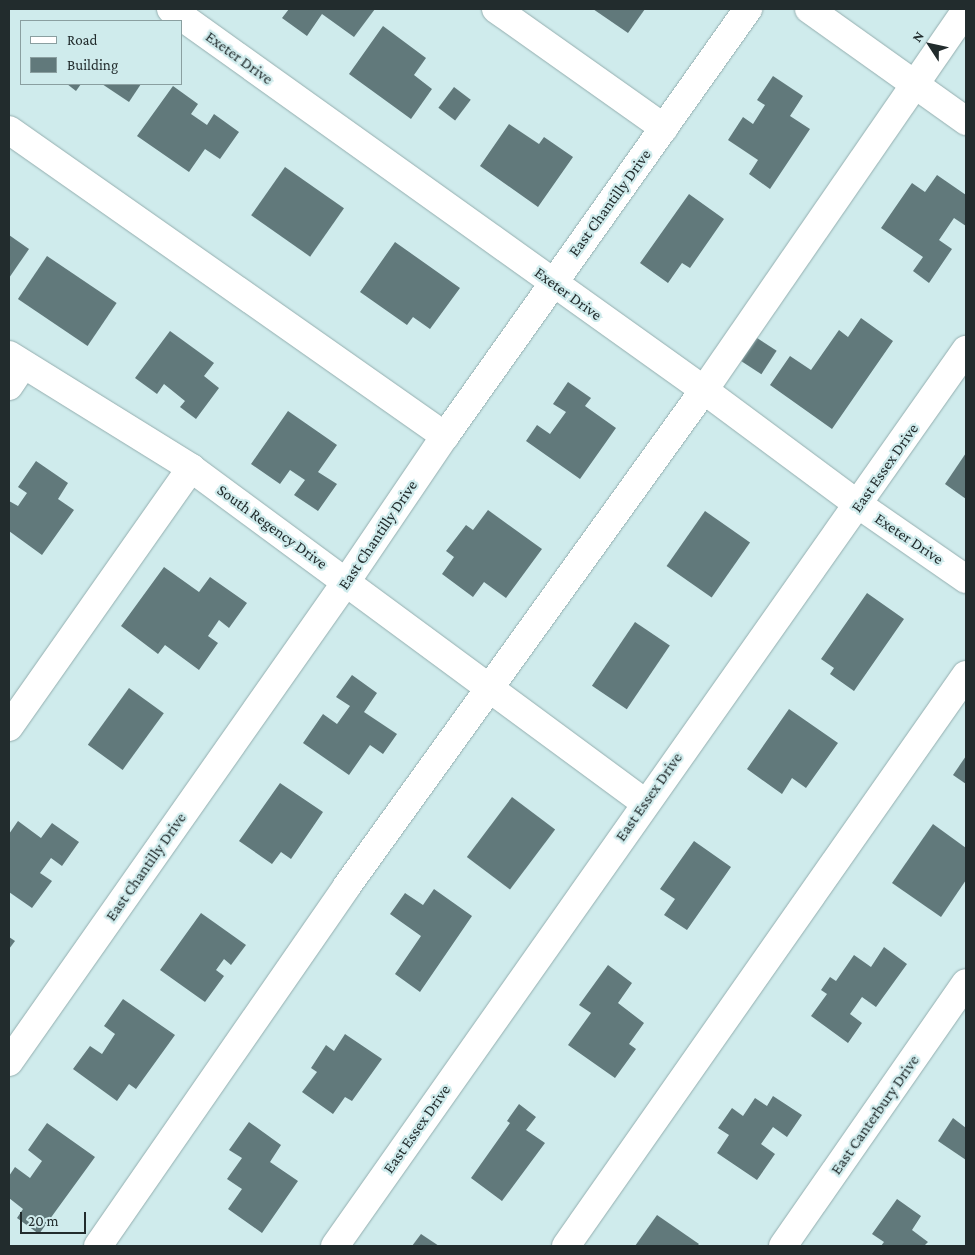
<!DOCTYPE html>
<html>
<head>
<meta charset="utf-8">
<style>
	body { margin:0 }
	#map { position:relative; width:975px; height:1255px; overflow:hidden; background:#cfebec; font-family:"Crimson Pro",serif }
	div>[style] { position:absolute }
	.building>* { inset:0; background:#61797b; transform-origin:0 0 }
	.roads { filter:drop-shadow(0 0 1px #94aeaf) drop-shadow(0 0 1px #94aeaf) }
	.minor>* { height:28px; margin:-14px; padding:0 14px; transform-origin:14px; border-radius:14px; background:#fff }
	span { translate:-50% -50%; white-space:nowrap; text-align:center; line-height:1.15; -webkit-text-stroke:4.5px #cfebec; paint-order:stroke }
	.street-label { font-size:16px; color:#222c2d }
	.frame { position:absolute; inset:0; border:10px solid #222c2d; pointer-events:none }
	.legend { position:absolute; left:20px; top:20px; width:162px; height:65px; box-sizing:border-box; background:#cfebec; border:1px solid #8a9fa0; margin:0; padding:6px 9px; list-style:none; font-size:15px; color:#222c2d }
	.legend li { display:flex; align-items:center; gap:10px; height:25px }
	.legend b { width:25px; border:1px solid #8a9fa0 }
	.north { position:absolute; left:905px; top:20px; width:50px; height:50px; -webkit-text-stroke:4px #cfebec; paint-order:stroke; rotate:305deg; font-size:14px; font-weight:700; line-height:20px; text-align:center; color:#222c2d }
	.north::after { content:''; display:block; margin:auto; width:18px; height:22px; background:#222c2d; clip-path:polygon(50% 0,100% 100%,50% 72%,0 100%) }
	.scale { position:absolute; left:20px; top:1212px; width:66px; height:22px; box-sizing:border-box; border:2px solid #222c2d; border-top:0; padding-left:6px; font-size:15px; line-height:18px; white-space:nowrap; color:#222c2d; -webkit-text-stroke:4px #cfebec; paint-order:stroke }
</style>
</head>
<body>
<div id="map">
	<div class="building">
		<div style="clip-path:polygon(289px 9px,375px 9px,354px 37px,322px 14px,307px 36px,282px 18px)"></div>
		<div style="clip-path:polygon(593px 9px,645px 9px,628px 33px)"></div>
		<div style="clip-path:polygon(383px 26px,426px 58px,414px 75px,432px 89px,411px 119px,349px 74px)"></div>
		<div style="clip-path:polygon(773px 76px,803px 96px,790px 116px,810px 129px,770px 189px,749px 174px,758px 160px,728px 140px,743px 117px,753px 124px,765px 105px,757px 100px)"></div>
		<div style="clip-path:polygon(67px 84px,81px 84px,76px 91px)"></div>
		<div style="clip-path:polygon(102px 84px,141px 84px,129px 102px)"></div>
		<div style="clip-path:polygon(173px 86px,198px 104px,191px 114px,207px 125px,214px 114px,239px 132px,220px 159px,205px 149px,189px 172px,137px 136px)"></div>
		<div style="left:454px;top:87px;width:21px;height:26px;rotate:37deg"></div>
		<div style="clip-path:polygon(509px 124px,539px 144px,544px 137px,573px 157px,538px 207px,480px 166px)"></div>
		<div style="left:285px;top:167px;width:72px;height:59px;rotate:35deg"></div>
		<div style="clip-path:polygon(937px 175px,966px 195px,966px 226px,954px 218px,939px 240px,952px 249px,929px 283px,913px 271px,923px 257px,881px 228px,912px 183px,925px 192px)"></div>
		<div style="clip-path:polygon(689px 194px,724px 219px,690px 268px,682px 263px,668px 283px,640px 263px)"></div>
		<div style="clip-path:polygon(9px 235px,29px 249px,9px 278px)"></div>
		<div style="clip-path:polygon(395px 242px,460px 288px,430px 329px,413px 317px,407px 325px,360px 292px)"></div>
		<div style="left:47px;top:256px;width:84px;height:52px;rotate:34deg"></div>
		<div style="clip-path:polygon(861px 318px,893px 341px,832px 429px,770px 385px,790px 356px,811px 370px,839px 330px,848px 337px)"></div>
		<div style="clip-path:polygon(170px 331px,214px 363px,204px 376px,219px 388px,196px 419px,180px 407px,185px 401px,164px 384px,157px 394px,135px 378px)"></div>
		<div style="left:754px;top:336px;width:27px;height:28px;rotate:33deg"></div>
		<div style="clip-path:polygon(568px 382px,591px 398px,585px 406px,616px 428px,580px 479px,526px 441px,537px 425px,550px 434px,566px 412px,553px 404px)"></div>
		<div style="clip-path:polygon(288px 411px,337px 445px,318px 472px,337px 484px,318px 511px,294px 495px,305px 480px,290px 470px,280px 484px,251px 464px)"></div>
		<div style="clip-path:polygon(966px 453px,966px 499px,945px 484px)"></div>
		<div style="clip-path:polygon(36px 461px,68px 483px,58px 499px,74px 510px,42px 555px,9px 531px,9px 501px,18px 506px,27px 493px,18px 487px)"></div>
		<div style="clip-path:polygon(488px 510px,542px 549px,506px 598px,484px 582px,473px 597px,442px 574px,454px 557px,446px 551px,466px 525px,473px 530px)"></div>
		<div style="left:705px;top:511px;width:55px;height:67px;rotate:35deg"></div>
		<div style="clip-path:polygon(164px 567px,199px 592px,210px 577px,247px 603px,229px 628px,219px 620px,208px 636px,218px 643px,199px 670px,165px 645px,158px 654px,121px 626px)"></div>
		<div style="clip-path:polygon(867px 593px,904px 619px,854px 691px,830px 674px,834px 668px,821px 659px)"></div>
		<div style="left:635px;top:622px;width:42px;height:77px;rotate:34deg"></div>
		<div style="clip-path:polygon(352px 675px,377px 693px,364px 712px,397px 734px,383px 754px,370px 745px,349px 775px,303px 743px,323px 714px,337px 724px,350px 706px,336px 697px)"></div>
		<div style="left:129px;top:688px;width:43px;height:70px;rotate:36deg"></div>
		<div style="clip-path:polygon(789px 709px,838px 743px,806px 788px,792px 778px,782px 794px,747px 769px)"></div>
		<div style="clip-path:polygon(966px 756px,966px 784px,953px 775px)"></div>
		<div style="clip-path:polygon(280px 783px,323px 812px,291px 859px,281px 852px,272px 864px,239px 841px)"></div>
		<div style="left:512px;top:797px;width:54px;height:75px;rotate:37deg"></div>
		<div style="clip-path:polygon(18px 821px,41px 838px,52px 823px,79px 842px,62px 866px,51px 858px,40px 873px,52px 881px,32px 908px,9px 892px,9px 834px)"></div>
		<div style="clip-path:polygon(933px 824px,966px 848px,966px 880px,941px 917px,892px 883px)"></div>
		<div style="clip-path:polygon(694px 841px,731px 867px,687px 930px,664px 915px,675px 899px,660px 889px)"></div>
		<div style="clip-path:polygon(434px 889px,472px 916px,420px 992px,395px 974px,421px 936px,390px 914px,405px 893px,423px 905px)"></div>
		<div style="clip-path:polygon(201px 913px,246px 945px,231px 965px,224px 959px,216px 970px,224px 976px,205px 1002px,160px 970px)"></div>
		<div style="clip-path:polygon(9px 937px,15px 941px,9px 949px)"></div>
		<div style="clip-path:polygon(884px 947px,907px 964px,876px 1007px,862px 997px,850px 1014px,862px 1023px,848px 1043px,811px 1016px,827px 994px,821px 990px,830px 977px,836px 981px,854px 955px,871px 967px)"></div>
		<div style="clip-path:polygon(608px 965px,632px 983px,618px 1003px,644px 1023px,629px 1044px,636px 1049px,615px 1078px,568px 1045px,591px 1013px,579px 1005px)"></div>
		<div style="clip-path:polygon(123px 999px,175px 1035px,136px 1089px,129px 1084px,117px 1101px,73px 1069px,90px 1046px,102px 1054px,115px 1034px,104px 1026px)"></div>
		<div style="clip-path:polygon(345px 1034px,382px 1059px,352px 1101px,345px 1097px,333px 1114px,302px 1092px,317px 1072px,311px 1068px,326px 1045px,334px 1051px)"></div>
		<div style="clip-path:polygon(773px 1096px,802px 1115px,787px 1137px,773px 1127px,761px 1144px,775px 1154px,757px 1180px,717px 1153px,729px 1135px,718px 1128px,732px 1108px,743px 1116px,755px 1098px,767px 1106px)"></div>
		<div style="clip-path:polygon(519px 1104px,536px 1117px,526px 1130px,545px 1143px,502px 1201px,471px 1178px,510px 1123px,507px 1121px)"></div>
		<div style="clip-path:polygon(953px 1118px,966px 1128px,966px 1160px,938px 1141px)"></div>
		<div style="clip-path:polygon(249px 1122px,281px 1145px,270px 1162px,298px 1181px,262px 1233px,228px 1209px,242px 1189px,227px 1179px,242px 1158px,229px 1150px)"></div>
		<div style="clip-path:polygon(47px 1123px,95px 1157px,39px 1234px,17px 1218px,23px 1209px,9px 1198px,9px 1176px,15px 1167px,30px 1178px,42px 1161px,28px 1150px)"></div>
		<div style="clip-path:polygon(897px 1199px,921px 1216px,912px 1230px,928px 1242px,924px 1246px,881px 1246px,884px 1242px,872px 1234px)"></div>
		<div style="clip-path:polygon(657px 1215px,699px 1244px,697px 1246px,635px 1246px)"></div>
		<div style="clip-path:polygon(421px 1234px,439px 1246px,412px 1246px)"></div>
	</div>
	<div class="roads">
		<div class="minor">
			<div style="left:171px;top:9px;width:655px;rotate:35.56deg"></div>
			<div style="left:704px;top:390px;width:193px;rotate:36.6deg"></div>
			<div style="left:859px;top:505px;width:130px;rotate:34.7deg"></div>
			<div style="left:496px;top:9px;width:206px;rotate:35.3deg"></div>
			<div style="left:809px;top:9px;width:193px;rotate:35.5deg"></div>
			<div style="left:9px;top:130px;width:533px;rotate:35.06deg"></div>
			<div style="left:9px;top:355px;width:214px;rotate:31.8deg"></div>
			<div style="left:191px;top:468px;width:564px;rotate:36.42deg"></div>
			<div style="left:9px;top:386px;width:25px;rotate:-56deg"></div>
			<div style="left:9px;top:727px;width:317px;rotate:-54.9deg"></div>
			<div style="left:9px;top:1062px;width:586px;rotate:-54.93deg"></div>
			<div style="left:346px;top:582px;width:176px;rotate:-55.9deg"></div>
			<div style="left:445px;top:436px;width:524px;rotate:-54.64deg"></div>
			<div style="left:98px;top:1246px;width:438px;rotate:-55.3deg"></div>
			<div style="left:347px;top:886px;width:611px;rotate:-54.26deg"></div>
			<div style="left:704px;top:390px;width:462px;rotate:-55.4deg"></div>
			<div style="left:335px;top:1246px;width:1096px;rotate:-54.85deg"></div>
			<div style="left:566px;top:1246px;width:697px;rotate:-54.99deg"></div>
			<div style="left:783px;top:1246px;width:320px;rotate:-55.2deg"></div>
		</div>
	</div>
	<div class="street-label">
		<span style="left:239px;top:58px;rotate:36deg">Exeter Drive</span>
		<span style="left:610px;top:203px;rotate:-54deg">East Chantilly Drive</span>
		<span style="left:568px;top:294px;rotate:36deg">Exeter Drive</span>
		<span style="left:885px;top:468px;rotate:-55deg">East Essex Drive</span>
		<span style="left:272px;top:527px;rotate:36deg">South Regency Drive</span>
		<span style="left:378px;top:535px;rotate:-56deg">East Chantilly Drive</span>
		<span style="left:909px;top:539px;rotate:34deg">Exeter Drive</span>
		<span style="left:649px;top:797px;rotate:-55deg">East Essex Drive</span>
		<span style="left:146px;top:867px;rotate:-55deg">East Chantilly Drive</span>
		<span style="left:875px;top:1115px;rotate:-55deg">East Canterbury Drive</span>
		<span style="left:417px;top:1129px;rotate:-55deg">East Essex Drive</span>
	</div>
	<div class="frame"></div>
	<ul class="legend">
	<li><b style="height:6px;background:#fff"></b>Road</li>
	<li><b style="height:14px;background:#61797b"></b>Building</li>
	</ul>
	<div class="north">N</div>
	<div class="scale">20 m</div>
</div>
</body>
</html>
